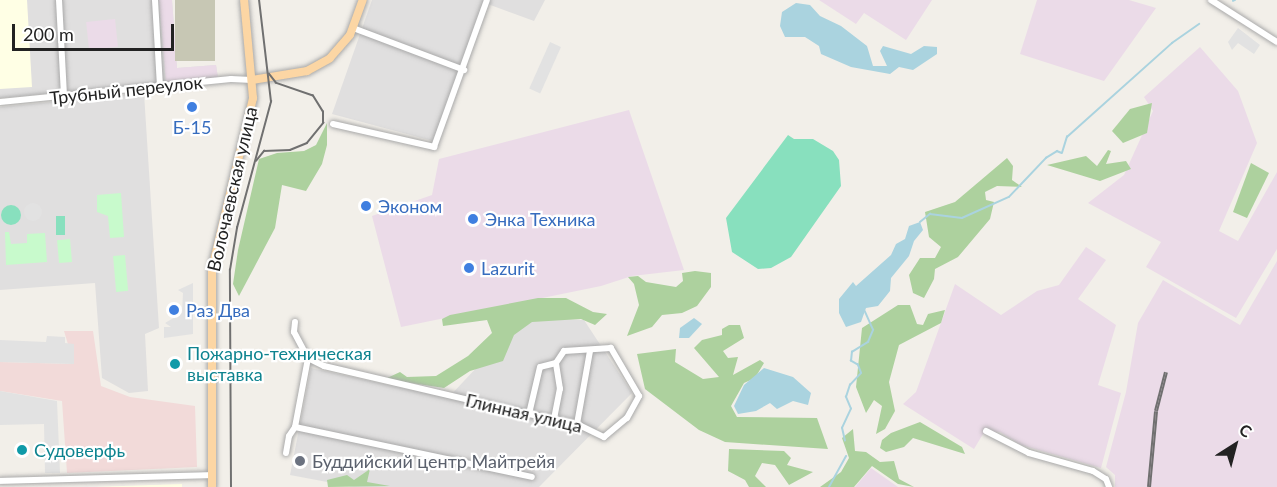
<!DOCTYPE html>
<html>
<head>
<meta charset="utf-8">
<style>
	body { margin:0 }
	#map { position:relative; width:1277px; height:487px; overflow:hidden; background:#f2efe9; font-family:Lato,sans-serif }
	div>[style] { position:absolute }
	.residential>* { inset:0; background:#e0dfdf }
	.commercial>* { inset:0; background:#f2dad9 }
	.industrial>* { inset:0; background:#ebdbe8; transform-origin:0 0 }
	.education>* { inset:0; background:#ffffe5 }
	.construction>* { inset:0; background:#c7c7b4; transform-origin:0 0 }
	.forest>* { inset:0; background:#add19e }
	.park>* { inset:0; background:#c8facc; transform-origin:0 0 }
	.pitch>* { inset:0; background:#88e0be; transform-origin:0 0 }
	.round { border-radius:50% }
	.parking>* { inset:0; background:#e2e2e2; transform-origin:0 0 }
	.water>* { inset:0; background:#aad3df }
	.stream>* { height:1.5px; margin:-0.75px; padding:0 0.75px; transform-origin:0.75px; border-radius:0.75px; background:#aad3df }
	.roads { filter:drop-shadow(0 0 2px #a9a9a9) drop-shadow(0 0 2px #a9a9a9) }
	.minor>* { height:6px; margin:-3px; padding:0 3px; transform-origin:3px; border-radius:3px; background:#fff }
	.major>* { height:8px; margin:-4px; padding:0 4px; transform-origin:4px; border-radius:4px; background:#fcd6a4 }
	.tram>* { height:1.5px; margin:-0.75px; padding:0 0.75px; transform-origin:0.75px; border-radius:0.75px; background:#707070 }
	.rail>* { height:4px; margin-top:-2px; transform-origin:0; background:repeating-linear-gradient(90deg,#fff 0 4.5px,#707070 0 9px); box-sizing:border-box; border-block:2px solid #707070 }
	.dots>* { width:16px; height:16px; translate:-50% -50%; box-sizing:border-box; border:3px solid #fff; border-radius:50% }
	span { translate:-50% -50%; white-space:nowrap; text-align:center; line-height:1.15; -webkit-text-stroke:4.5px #fff; paint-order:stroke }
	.street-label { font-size:18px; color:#222 }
	.shop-label { font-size:18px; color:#366cbe }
	.left { translate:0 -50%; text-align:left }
	.culture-label { font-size:18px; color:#0d838f }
	.worship-label { font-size:18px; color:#5b616d }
	.north { position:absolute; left:1205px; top:415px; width:60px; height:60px; -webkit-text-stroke:4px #fff; paint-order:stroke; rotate:36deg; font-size:16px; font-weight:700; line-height:24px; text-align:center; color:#222 }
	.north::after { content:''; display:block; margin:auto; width:21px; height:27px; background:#222; clip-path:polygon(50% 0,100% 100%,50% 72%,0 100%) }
	.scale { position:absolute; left:12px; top:24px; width:162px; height:27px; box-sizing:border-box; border:3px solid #222; border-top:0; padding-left:8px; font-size:18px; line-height:21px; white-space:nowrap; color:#222; -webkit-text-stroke:4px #fff; paint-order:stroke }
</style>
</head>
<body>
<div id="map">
	<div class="residential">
		<div style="clip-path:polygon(0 0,172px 0,177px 68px,216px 65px,218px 78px,0 98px)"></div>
		<div style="clip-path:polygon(372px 0,545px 0,534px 21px,485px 3px,433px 141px,332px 114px)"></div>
		<div style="clip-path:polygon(144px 93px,159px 328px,145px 334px,148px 391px,129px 393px,102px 378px,95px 283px,0 290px,0 107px)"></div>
		<div style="clip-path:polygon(524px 317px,584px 320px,632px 393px,539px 487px,354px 487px,290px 475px,311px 368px,448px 398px)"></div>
	</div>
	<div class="commercial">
		<div style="clip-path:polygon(64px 331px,93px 331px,101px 386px,130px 397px,195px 406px,197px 467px,67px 473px,62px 401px,0 391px,0 362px,74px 364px)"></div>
	</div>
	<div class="industrial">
		<div style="clip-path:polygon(159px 0,172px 0,177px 68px,216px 65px,218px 78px,166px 83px)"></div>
		<div style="clip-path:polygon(819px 0,932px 0,906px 40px,864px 13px,856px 24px)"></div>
		<div style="clip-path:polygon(1037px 0,1129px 0,1156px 8px,1104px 81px,1020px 54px)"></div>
		<div style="left:115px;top:19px;width:28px;height:29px;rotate:84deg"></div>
		<div style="clip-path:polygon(1200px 47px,1238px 91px,1257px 143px,1219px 231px,1238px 241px,1277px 172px,1277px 249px,1236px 318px,1146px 267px,1161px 242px,1088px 203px,1124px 175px,1153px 111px,1144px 97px)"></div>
		<div style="clip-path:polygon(629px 110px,684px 270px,632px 276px,601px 286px,401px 327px,372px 216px,432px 195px,439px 159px)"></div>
		<div style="clip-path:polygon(1086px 247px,1106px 260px,1078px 299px,1116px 325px,1098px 385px,1121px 393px,1101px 468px,1021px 445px,1000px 432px,983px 434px,974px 449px,903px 404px,916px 392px,955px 284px,1001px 315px,1037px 291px,1059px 285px)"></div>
		<div style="clip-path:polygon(1277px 261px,1277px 487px,1115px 487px,1115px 475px,1106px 467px,1126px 392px,1138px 323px,1163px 280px,1240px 325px)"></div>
		<div style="clip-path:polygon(871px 468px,898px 487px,855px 487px)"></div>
	</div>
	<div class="education">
		<div style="clip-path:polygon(0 0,27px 0,32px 87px,0 89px)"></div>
		<div style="clip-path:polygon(182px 484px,182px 487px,93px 487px)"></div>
	</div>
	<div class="construction">
		<div style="left:175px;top:0;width:40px;height:61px"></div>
	</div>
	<div class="forest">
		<div style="clip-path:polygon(1152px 103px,1147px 133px,1123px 143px,1112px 131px,1130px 109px)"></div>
		<div style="clip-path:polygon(327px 123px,327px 145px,322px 164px,306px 191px,282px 185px,275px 228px,239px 296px,233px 284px,238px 250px,259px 159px,277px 153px,304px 151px,316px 145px)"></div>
		<div style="clip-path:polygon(1108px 150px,1111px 151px,1106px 164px,1126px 161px,1131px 169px,1100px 181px,1047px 165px,1086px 156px,1097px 166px)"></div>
		<div style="clip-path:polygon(1007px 158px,1013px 166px,1012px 180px,1022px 187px,997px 186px,985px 192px,986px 200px,994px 202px,990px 219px,958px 257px,935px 269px,934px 279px,924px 298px,913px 293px,909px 275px,920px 258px,935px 258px,941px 247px,929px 237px,925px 212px,955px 202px)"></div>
		<div style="clip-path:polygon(1251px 163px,1269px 173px,1247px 218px,1233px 212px)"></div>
		<div style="clip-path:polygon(695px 271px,711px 273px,711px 287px,697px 306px,682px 313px,662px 315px,652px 327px,627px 336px,639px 305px,634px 284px,628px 277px,638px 276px,646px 282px,676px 287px,683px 281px,682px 273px)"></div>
		<div style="clip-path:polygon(538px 298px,566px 298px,593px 312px,607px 314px,595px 325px,581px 319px,532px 322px,514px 335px,503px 361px,470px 371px,444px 388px,385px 379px,400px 372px,407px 377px,436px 376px,468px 356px,492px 333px,487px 320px,443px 326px,442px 319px,450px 315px)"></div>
		<div style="clip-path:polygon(898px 305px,910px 305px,917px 324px,923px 325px,928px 314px,945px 310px,941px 323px,899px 345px,889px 382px,895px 411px,885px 429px,876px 434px,882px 406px,874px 400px,866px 413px,856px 387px,862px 328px)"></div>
		<div style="clip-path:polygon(729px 325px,740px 325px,744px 338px,723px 351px,728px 358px,738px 357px,733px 375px,760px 360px,764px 363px,755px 378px,744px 383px,731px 406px,737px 417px,817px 418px,828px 449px,725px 442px,699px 430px,645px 389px,637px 354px,676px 349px,675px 362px,703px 379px,719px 377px,694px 348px,702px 340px,722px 335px,722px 329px)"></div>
		<div style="clip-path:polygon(920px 422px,962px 447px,965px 454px,913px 438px,904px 447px,886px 452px,880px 448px,882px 440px,891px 433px)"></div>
		<div style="clip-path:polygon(853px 429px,855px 451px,866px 452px,880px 462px,894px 461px,899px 479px,914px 487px,898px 484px,872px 466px,854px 487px,820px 487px,841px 472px,849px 458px,842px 438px)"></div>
		<div style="clip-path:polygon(729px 449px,784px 451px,791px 458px,787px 465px,813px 472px,789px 485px,775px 465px,762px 463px,755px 476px,766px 487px,749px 487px,745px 480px,728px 471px)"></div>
		<div style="clip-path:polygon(370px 469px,367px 482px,390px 486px,328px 487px,327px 480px,347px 475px,354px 480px)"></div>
	</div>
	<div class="park">
		<div style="clip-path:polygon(121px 193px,124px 237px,110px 238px,108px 216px,97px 212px,97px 195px)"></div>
		<div style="clip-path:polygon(5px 232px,9px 232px,11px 244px,27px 243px,27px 234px,45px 233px,47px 262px,6px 265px)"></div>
		<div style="left:70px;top:239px;width:23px;height:13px;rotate:85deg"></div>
		<div style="left:125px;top:255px;width:36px;height:12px;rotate:85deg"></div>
	</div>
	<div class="pitch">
		<div style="clip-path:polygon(788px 135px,794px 139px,813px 139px,833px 151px,839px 160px,841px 186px,791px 257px,771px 268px,758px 269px,732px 252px,726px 218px)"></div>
		<div class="round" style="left:1px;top:205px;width:20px;height:20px"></div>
		<div style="left:56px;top:216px;width:9px;height:19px"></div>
	</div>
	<div class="parking">
		<div style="clip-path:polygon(1238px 28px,1260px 45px,1254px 54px,1238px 43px,1232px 50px,1228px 42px)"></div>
		<div style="left:550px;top:42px;width:12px;height:51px;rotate:24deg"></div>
		<div class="round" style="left:24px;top:203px;width:18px;height:18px"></div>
		<div style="clip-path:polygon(193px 283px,193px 334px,164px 338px,164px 327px,171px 327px,165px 323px,182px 313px,183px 293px,178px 290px)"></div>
		<div style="clip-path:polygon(47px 336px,65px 337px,65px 343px,74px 344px,74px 364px,0 362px,0 340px,46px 342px)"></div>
		<div style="clip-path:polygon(0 391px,57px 401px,60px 473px,45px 473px,44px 424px,0 425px)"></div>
	</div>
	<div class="water">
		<div style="clip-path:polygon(796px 3px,810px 5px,820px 16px,841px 26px,867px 46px,873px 66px,887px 66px,880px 51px,883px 46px,911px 54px,924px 46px,937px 47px,937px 54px,913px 70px,899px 67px,890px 74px,851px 67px,821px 54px,819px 46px,805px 37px,785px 37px,780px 26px,782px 12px)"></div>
		<div style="clip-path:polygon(920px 222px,923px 230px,914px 241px,909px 256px,891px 278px,890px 291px,878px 306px,866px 308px,861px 322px,846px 327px,839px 313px,839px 299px,853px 282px,856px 286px,891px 255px,896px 244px,905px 239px,909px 226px)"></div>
		<div style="clip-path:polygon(694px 318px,702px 324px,689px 338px,679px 338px,680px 328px)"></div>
		<div style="clip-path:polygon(764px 368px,793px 377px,811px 393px,808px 405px,793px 401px,777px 409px,770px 403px,756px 411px,738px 414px,734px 406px,744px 385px)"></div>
	</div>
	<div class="stream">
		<div style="left:1233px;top:1px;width:2px;rotate:-27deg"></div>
		<div style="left:920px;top:222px;width:13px;rotate:-39deg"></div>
		<div style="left:930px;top:214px;width:32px;rotate:7deg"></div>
		<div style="left:962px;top:218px;width:51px;rotate:-24.1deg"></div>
		<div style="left:1009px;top:197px;width:54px;rotate:-46.5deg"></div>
		<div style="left:1046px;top:158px;width:13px;rotate:-32deg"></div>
		<div style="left:1057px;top:151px;width:5px;rotate:22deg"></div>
		<div style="left:1062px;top:153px;width:17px;rotate:-73deg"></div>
		<div style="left:1067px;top:137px;width:141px;rotate:-41.8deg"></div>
		<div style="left:1172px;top:43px;width:33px;rotate:-35deg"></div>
		<div style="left:845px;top:441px;width:13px;rotate:-103deg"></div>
		<div style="left:842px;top:428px;width:21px;rotate:-65deg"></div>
		<div style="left:851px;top:409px;width:13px;rotate:-113deg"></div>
		<div style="left:846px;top:397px;width:13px;rotate:-72deg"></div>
		<div style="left:850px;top:385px;width:16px;rotate:-47deg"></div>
		<div style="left:861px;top:373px;width:9px;rotate:-111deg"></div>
		<div style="left:858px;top:365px;width:8px;rotate:-150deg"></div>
		<div style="left:851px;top:361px;width:9px;rotate:-84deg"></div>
		<div style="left:852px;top:352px;width:19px;rotate:-32deg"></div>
		<div style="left:868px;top:342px;width:13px;rotate:-67deg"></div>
		<div style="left:873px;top:330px;width:20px;rotate:-114deg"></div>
		<div style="left:829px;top:487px;width:35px;rotate:-61deg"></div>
	</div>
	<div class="roads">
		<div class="minor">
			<div style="left:59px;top:0;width:96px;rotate:87deg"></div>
			<div style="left:155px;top:0;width:87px;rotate:86.7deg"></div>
			<div style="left:1211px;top:0;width:78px;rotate:32.5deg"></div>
			<div style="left:353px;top:28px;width:119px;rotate:20.7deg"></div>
			<div style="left:0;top:102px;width:232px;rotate:-5.7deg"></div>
			<div style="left:231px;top:79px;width:21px;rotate:3deg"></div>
			<div style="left:333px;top:124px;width:104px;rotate:12.8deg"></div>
			<div style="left:434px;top:147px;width:156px;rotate:-70.2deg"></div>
			<div style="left:295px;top:322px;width:10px;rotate:96deg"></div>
			<div style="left:294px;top:332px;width:30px;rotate:62deg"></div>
			<div style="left:308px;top:358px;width:18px;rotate:27deg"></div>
			<div style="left:324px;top:366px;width:211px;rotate:13.2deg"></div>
			<div style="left:529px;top:414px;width:49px;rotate:11.8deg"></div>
			<div style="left:577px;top:424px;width:30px;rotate:26deg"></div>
			<div style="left:604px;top:437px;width:30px;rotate:-40deg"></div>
			<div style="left:627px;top:418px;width:25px;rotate:-61deg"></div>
			<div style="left:639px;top:396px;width:56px;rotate:-120.3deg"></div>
			<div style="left:611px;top:348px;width:47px;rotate:176.3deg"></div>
			<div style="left:564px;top:351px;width:14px;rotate:124deg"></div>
			<div style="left:556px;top:363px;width:16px;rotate:166deg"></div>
			<div style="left:540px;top:367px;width:48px;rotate:103.2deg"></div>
			<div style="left:554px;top:419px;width:31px;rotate:-79deg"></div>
			<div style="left:560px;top:389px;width:26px;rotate:-99deg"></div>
			<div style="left:577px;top:424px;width:74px;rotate:-79.9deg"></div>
			<div style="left:295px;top:427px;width:242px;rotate:11.9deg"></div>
			<div style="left:986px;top:431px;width:48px;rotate:27.1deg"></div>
			<div style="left:1029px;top:453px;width:66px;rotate:15.7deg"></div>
			<div style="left:1093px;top:471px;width:15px;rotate:32deg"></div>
			<div style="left:1106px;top:479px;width:9px;rotate:69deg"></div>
			<div style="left:286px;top:453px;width:17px;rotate:-80deg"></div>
			<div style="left:289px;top:436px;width:11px;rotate:-56deg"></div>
			<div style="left:295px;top:427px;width:70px;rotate:-79.3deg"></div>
			<div style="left:0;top:481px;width:212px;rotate:-1.6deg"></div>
		</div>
		<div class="major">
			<div style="left:252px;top:80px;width:56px;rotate:-9.3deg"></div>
			<div style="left:307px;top:71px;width:26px;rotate:-29deg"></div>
			<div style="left:330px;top:58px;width:30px;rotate:-49deg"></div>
			<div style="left:350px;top:35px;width:37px;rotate:-70deg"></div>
			<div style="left:212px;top:487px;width:218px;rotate:-90deg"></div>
			<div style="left:212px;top:269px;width:176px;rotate:-76.5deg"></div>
			<div style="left:253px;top:98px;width:98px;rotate:-95.2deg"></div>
		</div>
	</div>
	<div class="tram">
		<div style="left:256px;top:161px;width:13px;rotate:-51deg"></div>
		<div style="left:264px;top:151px;width:26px;rotate:-2deg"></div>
		<div style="left:290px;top:150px;width:18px;rotate:-22deg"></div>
		<div style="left:307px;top:143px;width:26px;rotate:-51deg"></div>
		<div style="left:323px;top:123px;width:11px;rotate:-90deg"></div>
		<div style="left:323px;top:112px;width:19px;rotate:-122deg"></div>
		<div style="left:313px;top:96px;width:39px;rotate:-161deg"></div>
		<div style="left:276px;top:83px;width:11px;rotate:-128deg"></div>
		<div style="left:231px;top:487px;width:217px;rotate:-90.3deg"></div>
		<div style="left:230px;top:270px;width:43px;rotate:-80.5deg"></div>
		<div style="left:237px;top:228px;width:131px;rotate:-74.9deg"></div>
		<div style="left:271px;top:102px;width:103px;rotate:-96.7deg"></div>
	</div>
	<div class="rail">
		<div style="left:1149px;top:487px;width:76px;rotate:-84.7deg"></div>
		<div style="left:1156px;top:411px;width:40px;rotate:-75.6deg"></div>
	</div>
	<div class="dots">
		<div style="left:192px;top:107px;background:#3f7fe0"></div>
		<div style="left:366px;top:206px;background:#3f7fe0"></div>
		<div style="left:473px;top:219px;background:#3f7fe0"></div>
		<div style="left:469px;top:268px;background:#3f7fe0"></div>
		<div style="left:174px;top:310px;background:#3f7fe0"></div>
		<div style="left:175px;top:364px;background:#0f9aa8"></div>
		<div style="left:22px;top:450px;background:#0f9aa8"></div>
		<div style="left:300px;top:461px;background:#6b7280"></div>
	</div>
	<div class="street-label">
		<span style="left:126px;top:90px;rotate:-6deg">Трубный переулок</span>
		<span style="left:232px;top:189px;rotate:-77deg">Волочаевская улица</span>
		<span style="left:524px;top:413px;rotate:13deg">Глинная улица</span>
	</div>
	<div class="shop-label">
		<span style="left:192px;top:127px">Б-15</span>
		<span class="left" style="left:378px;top:206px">Эконом</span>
		<span class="left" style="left:485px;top:219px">Энка Техника</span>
		<span class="left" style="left:481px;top:268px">Lazurit</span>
		<span class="left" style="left:186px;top:310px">Раз Два</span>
	</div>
	<div class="culture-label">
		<span class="left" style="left:187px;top:364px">Пожарно-техническая<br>выставка</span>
		<span class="left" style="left:34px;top:450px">Судоверфь</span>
	</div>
	<div class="worship-label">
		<span class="left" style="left:312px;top:461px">Буддийский центр Майтрейя</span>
	</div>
	<div class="north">С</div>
	<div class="scale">200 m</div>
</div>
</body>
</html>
